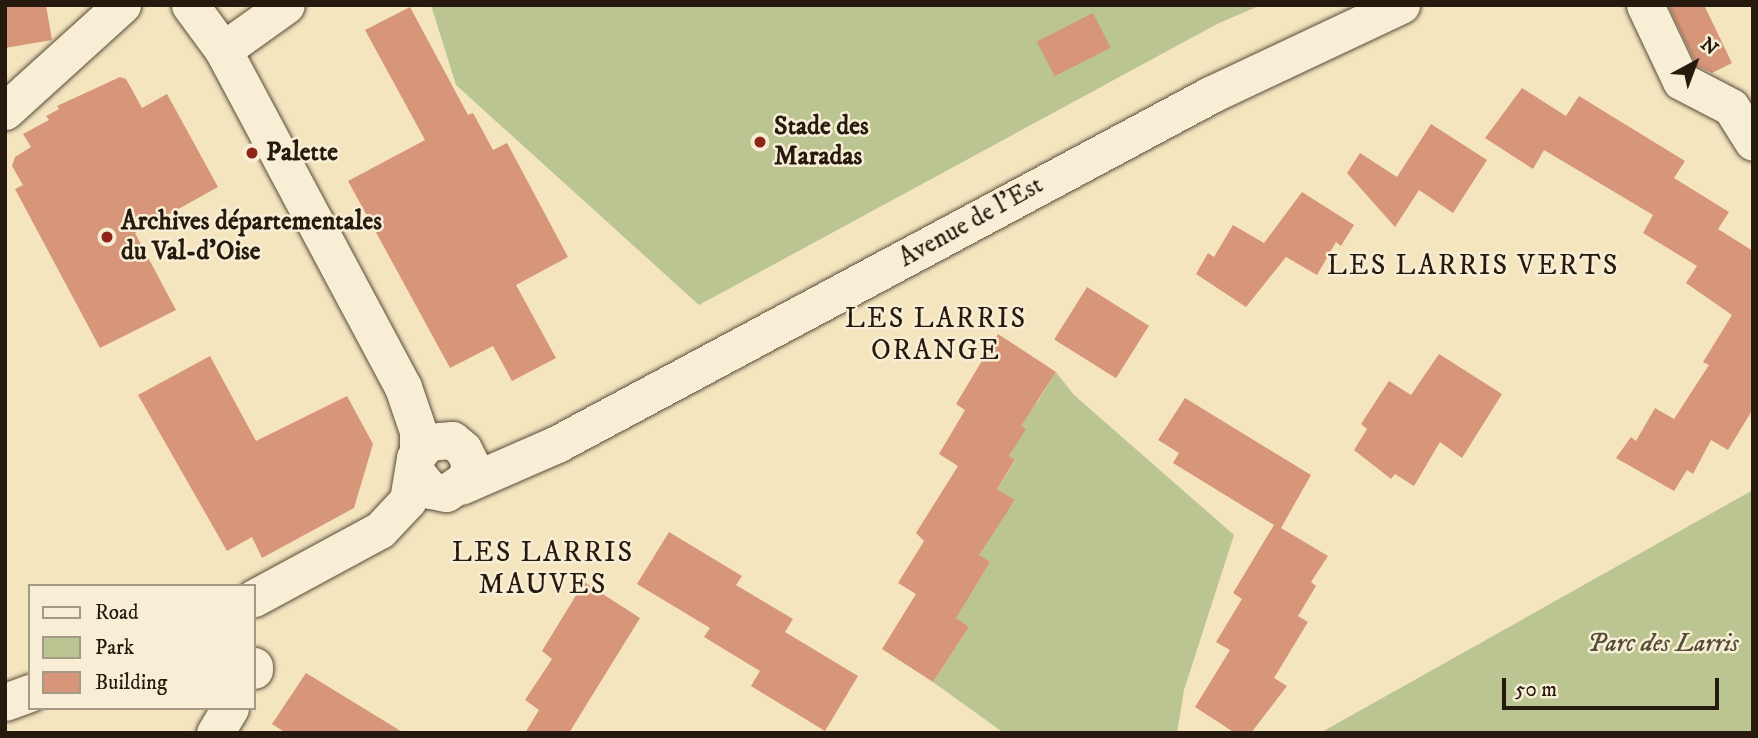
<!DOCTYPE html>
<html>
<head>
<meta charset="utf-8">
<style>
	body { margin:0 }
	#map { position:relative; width:1758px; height:738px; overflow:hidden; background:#f4e5bf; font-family:"IM FELL DW Pica",serif }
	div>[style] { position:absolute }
	.green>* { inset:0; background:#bac592 }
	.building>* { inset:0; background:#d79679; transform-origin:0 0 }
	.roads { filter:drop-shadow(0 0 2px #5a4c3a) drop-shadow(0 0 2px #5a4c3a) }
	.minor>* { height:37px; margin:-18.5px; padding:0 18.5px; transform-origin:18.5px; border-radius:18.5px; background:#f8eed5 }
	.dots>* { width:19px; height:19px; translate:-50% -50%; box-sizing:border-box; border:4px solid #f8eed5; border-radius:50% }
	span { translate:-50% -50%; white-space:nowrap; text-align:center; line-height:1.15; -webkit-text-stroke:5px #f8eed5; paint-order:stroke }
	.poi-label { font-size:26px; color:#26190d; font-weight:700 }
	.left { translate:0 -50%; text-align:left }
	.street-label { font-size:26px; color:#26190d }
	.park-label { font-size:26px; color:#524d35; font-style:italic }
	.neighbourhood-label { font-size:28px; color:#26190d; letter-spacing:2px }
	.frame { position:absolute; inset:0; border:7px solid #26190d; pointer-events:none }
	.legend { position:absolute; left:28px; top:584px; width:228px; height:126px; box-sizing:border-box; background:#f8eed5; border:2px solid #a49985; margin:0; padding:9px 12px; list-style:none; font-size:21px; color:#26190d }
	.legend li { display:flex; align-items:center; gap:14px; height:35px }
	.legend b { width:35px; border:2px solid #a49985 }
	.north { position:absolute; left:1660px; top:28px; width:70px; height:70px; -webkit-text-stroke:5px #f8eed5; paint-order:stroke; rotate:41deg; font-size:19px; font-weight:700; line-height:28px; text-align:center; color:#26190d }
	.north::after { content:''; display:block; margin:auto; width:24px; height:32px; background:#26190d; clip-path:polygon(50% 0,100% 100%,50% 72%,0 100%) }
	.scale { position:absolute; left:1502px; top:678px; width:217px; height:32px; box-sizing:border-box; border:4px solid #26190d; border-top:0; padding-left:9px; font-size:21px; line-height:24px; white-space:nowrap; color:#26190d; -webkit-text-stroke:5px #f8eed5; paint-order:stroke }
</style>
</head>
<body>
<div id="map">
	<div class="green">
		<div style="clip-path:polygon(431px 5px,1261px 5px,1217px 24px,699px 305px,456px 85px)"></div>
		<div style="clip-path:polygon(1056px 372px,1074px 395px,1234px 535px,1184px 690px,1177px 733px,1004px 733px,933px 682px,969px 627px,950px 614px,990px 563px,975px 552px,1015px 501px,997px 489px,1015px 461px,1009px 456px,1025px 429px,1015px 423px,1038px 401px)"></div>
		<div style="clip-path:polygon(1753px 490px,1753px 733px,1320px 733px)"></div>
	</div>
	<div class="building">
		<div style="clip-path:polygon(5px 5px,46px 5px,52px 40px,5px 48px)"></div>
		<div style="clip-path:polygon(1668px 5px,1704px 5px,1732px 63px,1712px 73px,1697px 66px)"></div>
		<div style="clip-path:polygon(410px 7px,468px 115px,473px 113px,493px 150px,507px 143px,568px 257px,516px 285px,556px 358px,512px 381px,493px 346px,450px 368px,348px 181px,425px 140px,365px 30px)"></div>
		<div style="left:1093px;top:13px;width:39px;height:63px;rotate:63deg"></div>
		<div style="clip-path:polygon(120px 77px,126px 79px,142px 108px,167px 94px,218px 187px,135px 233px,176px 310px,100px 348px,15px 189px,23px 185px,12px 166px,15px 157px,31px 147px,23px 134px,49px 120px,46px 116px,59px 109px,57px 106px)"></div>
		<div style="clip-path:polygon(1522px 88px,1566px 116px,1579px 96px,1685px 161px,1674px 178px,1729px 212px,1718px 229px,1753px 251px,1753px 409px,1728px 450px,1711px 440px,1693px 474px,1687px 470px,1674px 491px,1616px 458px,1631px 437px,1636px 441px,1655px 408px,1674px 419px,1709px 365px,1703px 362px,1732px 315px,1686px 283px,1697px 266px,1643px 233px,1653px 215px,1544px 150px,1533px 169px,1485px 138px)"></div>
		<div style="clip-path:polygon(1431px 124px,1487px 160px,1453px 213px,1419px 190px,1395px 227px,1347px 173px,1360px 153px,1397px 177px)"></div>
		<div style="clip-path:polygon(1302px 192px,1354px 225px,1341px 246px,1336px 242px,1317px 275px,1286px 257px,1246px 307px,1196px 274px,1208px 253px,1214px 257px,1233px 225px,1264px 243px)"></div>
		<div style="left:1087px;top:287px;width:73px;height:62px;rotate:32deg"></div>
		<div style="clip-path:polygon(998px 334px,1056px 372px,1021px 426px,1026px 429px,1009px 456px,1015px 460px,997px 489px,1015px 500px,979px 555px,990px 562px,956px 618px,969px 627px,933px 682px,882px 649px,916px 594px,898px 583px,924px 541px,916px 533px,958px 466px,939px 454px,965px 410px,956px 404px)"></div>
		<div style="clip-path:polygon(1439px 354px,1502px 394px,1462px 458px,1440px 442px,1414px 486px,1395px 474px,1391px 479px,1354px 450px,1367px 429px,1361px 424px,1389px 381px,1411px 395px)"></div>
		<div style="clip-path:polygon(210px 356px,256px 441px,347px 396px,373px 444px,354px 508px,262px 558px,252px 537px,227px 551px,138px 395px)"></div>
		<div style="clip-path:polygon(1185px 398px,1311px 475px,1281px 528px,1328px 556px,1311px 582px,1316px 586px,1298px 616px,1308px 622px,1274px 678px,1287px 686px,1251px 733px,1235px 733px,1195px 707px,1230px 650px,1216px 642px,1242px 599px,1233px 593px,1274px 525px,1173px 463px,1179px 453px,1158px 440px)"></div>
		<div style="clip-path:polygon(669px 532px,742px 576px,736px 585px,793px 619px,785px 632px,858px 676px,825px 731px,751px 686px,760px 671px,704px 637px,710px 628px,637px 584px)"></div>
		<div style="clip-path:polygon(584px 582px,640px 618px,569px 733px,525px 733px,539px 710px,525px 700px,552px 659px,542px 651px)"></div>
		<div style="clip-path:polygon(306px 673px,404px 733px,286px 733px,272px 724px)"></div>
	</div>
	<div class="roads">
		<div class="minor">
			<div style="left:190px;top:5px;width:56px;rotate:53.7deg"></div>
			<div style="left:223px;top:50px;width:382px;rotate:61.9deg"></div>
			<div style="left:403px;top:387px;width:46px;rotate:71.2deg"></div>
			<div style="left:418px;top:431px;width:21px;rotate:90deg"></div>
			<div style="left:1645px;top:5px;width:84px;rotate:64.7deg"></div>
			<div style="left:1681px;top:81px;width:56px;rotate:27.5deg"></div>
			<div style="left:1731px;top:107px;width:41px;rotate:57.8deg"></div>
			<div style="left:223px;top:50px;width:77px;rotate:-35.5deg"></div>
			<div style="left:5px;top:111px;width:158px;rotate:-42.2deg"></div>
			<div style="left:461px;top:486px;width:105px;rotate:-23.6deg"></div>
			<div style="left:557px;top:444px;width:743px;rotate:-28.12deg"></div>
			<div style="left:1212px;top:94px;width:209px;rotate:-25.2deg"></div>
			<div style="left:254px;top:598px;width:143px;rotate:-28.4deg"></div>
			<div style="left:380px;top:530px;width:41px;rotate:-47deg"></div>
			<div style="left:408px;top:500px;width:43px;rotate:-80.5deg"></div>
			<div style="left:415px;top:458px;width:21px;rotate:-51deg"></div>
			<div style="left:428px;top:442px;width:24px;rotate:-5deg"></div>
			<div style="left:452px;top:440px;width:14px;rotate:39deg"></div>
			<div style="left:463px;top:449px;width:16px;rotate:63deg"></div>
			<div style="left:470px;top:463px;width:16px;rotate:104deg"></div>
			<div style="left:466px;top:479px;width:24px;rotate:145deg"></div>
			<div style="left:446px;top:493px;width:16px;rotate:-169deg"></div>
			<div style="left:430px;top:490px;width:24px;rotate:-128deg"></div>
			<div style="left:254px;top:666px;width:4px;rotate:90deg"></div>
			<div style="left:5px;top:702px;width:27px;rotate:-20deg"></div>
			<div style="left:215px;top:733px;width:29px;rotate:-59deg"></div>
		</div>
	</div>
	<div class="dots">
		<div style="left:760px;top:142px;background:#8f2418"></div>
		<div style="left:252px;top:153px;background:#8f2418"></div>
		<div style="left:107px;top:237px;background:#8f2418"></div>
	</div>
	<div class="poi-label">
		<span class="left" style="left:774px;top:142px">Stade des<br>Maradas</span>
		<span class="left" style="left:266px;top:153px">Palette</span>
		<span class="left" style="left:121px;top:237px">Archives départementales<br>du Val-d'Oise</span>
	</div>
	<div class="street-label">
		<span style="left:971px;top:222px;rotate:-29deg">Avenue de l'Est</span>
	</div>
	<div class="park-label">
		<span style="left:1663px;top:644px">Parc des Larris</span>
	</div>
	<div class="neighbourhood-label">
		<span style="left:1473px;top:266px">LES LARRIS VERTS</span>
		<span style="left:936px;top:335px">LES LARRIS<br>ORANGE</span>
		<span style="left:543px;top:569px">LES LARRIS<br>MAUVES</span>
	</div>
	<div class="frame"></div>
	<ul class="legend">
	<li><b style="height:9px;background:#f8eed5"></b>Road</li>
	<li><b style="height:19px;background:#bac592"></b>Park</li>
	<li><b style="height:19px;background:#d79679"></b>Building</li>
	</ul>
	<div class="north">N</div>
	<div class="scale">50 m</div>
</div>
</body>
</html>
